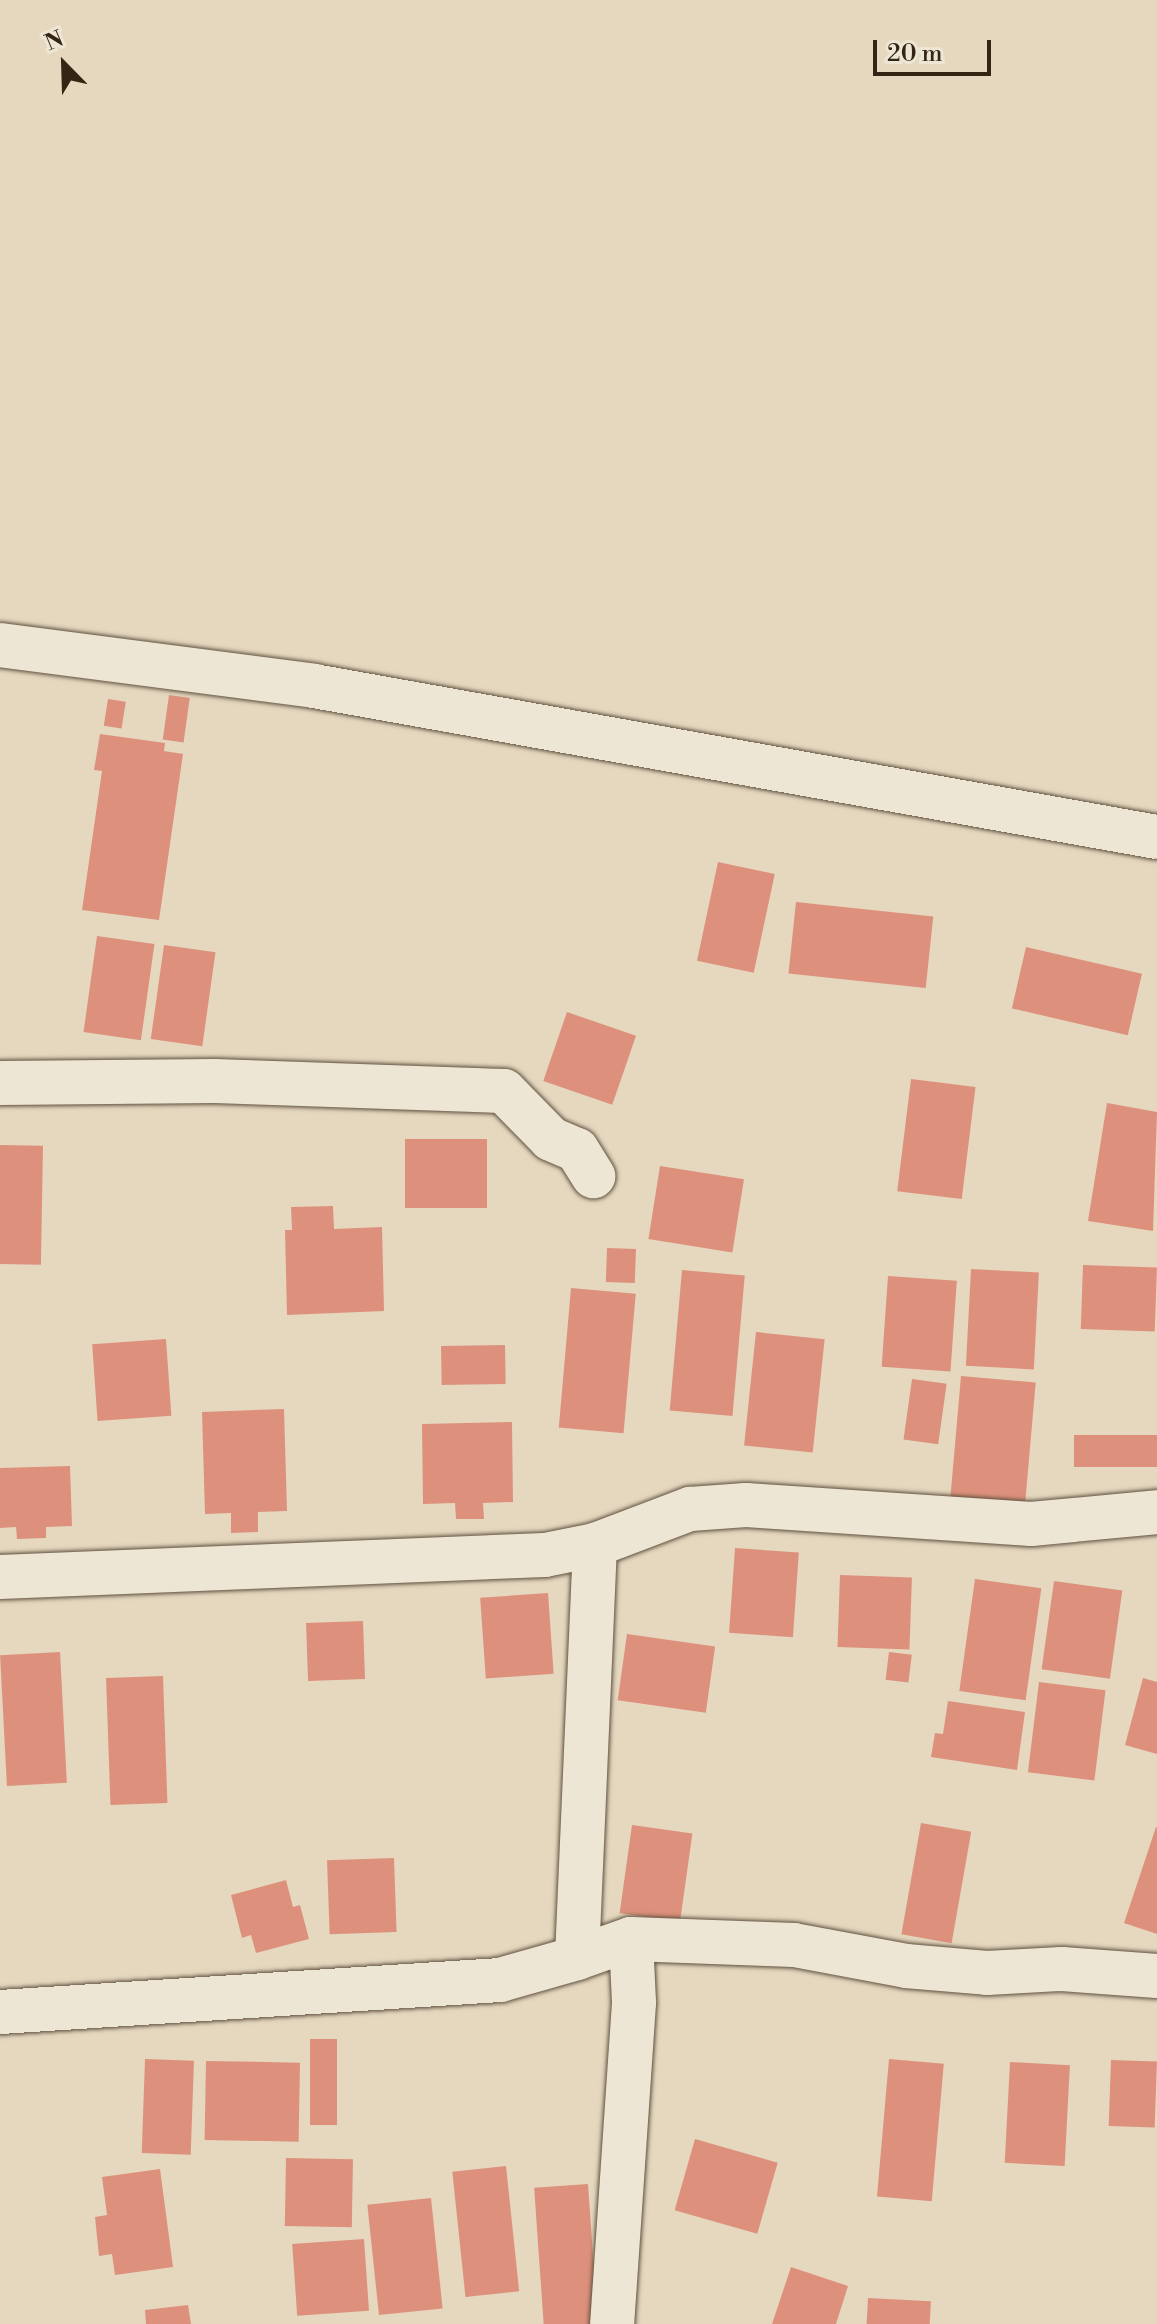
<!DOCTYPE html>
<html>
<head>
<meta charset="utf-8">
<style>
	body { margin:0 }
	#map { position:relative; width:1157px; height:2324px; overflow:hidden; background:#e5d8bf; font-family:"Libre Bodoni",serif }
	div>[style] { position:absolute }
	.building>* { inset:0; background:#dd917c; transform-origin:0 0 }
	.roads { filter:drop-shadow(0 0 2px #60513f) drop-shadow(0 0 2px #60513f) }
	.minor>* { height:44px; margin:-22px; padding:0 22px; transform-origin:22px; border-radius:22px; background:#eee6d5 }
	span { translate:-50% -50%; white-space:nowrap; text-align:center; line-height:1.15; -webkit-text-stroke:7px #eee6d5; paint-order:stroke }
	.north { position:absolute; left:24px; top:24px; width:80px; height:80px; -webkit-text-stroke:6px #eee6d5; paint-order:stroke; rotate:337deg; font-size:22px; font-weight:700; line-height:32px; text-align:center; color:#332414 }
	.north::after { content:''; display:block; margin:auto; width:28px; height:36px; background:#332414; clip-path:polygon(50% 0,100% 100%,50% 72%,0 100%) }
	.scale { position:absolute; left:873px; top:40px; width:118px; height:36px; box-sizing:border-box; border:4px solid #332414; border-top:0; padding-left:10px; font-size:24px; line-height:28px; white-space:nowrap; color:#332414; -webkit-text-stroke:6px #eee6d5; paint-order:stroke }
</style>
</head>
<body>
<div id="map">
	<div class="building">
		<div style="left:169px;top:695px;width:21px;height:45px;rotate:8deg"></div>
		<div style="left:108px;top:699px;width:18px;height:27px;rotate:9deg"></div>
		<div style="clip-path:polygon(100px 734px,165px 743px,164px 751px,183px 754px,159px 920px,82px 910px,102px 771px,94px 770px)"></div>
		<div style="left:718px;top:862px;width:58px;height:101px;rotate:12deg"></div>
		<div style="left:796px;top:902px;width:138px;height:72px;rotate:6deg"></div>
		<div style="left:97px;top:936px;width:58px;height:97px;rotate:8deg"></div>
		<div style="left:164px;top:945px;width:52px;height:95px;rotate:8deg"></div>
		<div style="left:1026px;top:947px;width:119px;height:63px;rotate:13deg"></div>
		<div style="left:567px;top:1012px;width:73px;height:73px;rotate:19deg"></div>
		<div style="left:911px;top:1079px;width:65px;height:113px;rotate:7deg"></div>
		<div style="clip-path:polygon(1107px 1103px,1157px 1112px,1153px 1231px,1088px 1221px)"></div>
		<div style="left:405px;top:1139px;width:82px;height:69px"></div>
		<div style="left:0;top:1145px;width:43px;height:119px;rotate:1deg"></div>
		<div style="left:660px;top:1166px;width:85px;height:74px;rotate:9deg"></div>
		<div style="clip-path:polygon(333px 1206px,334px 1229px,382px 1227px,384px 1311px,287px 1315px,285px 1230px,292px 1230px,291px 1207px)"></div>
		<div style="left:607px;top:1248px;width:29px;height:34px;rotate:2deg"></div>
		<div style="left:1083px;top:1265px;width:74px;height:64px;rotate:2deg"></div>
		<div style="left:971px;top:1269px;width:68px;height:97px;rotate:3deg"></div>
		<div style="left:682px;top:1270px;width:63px;height:141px;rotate:5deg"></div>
		<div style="left:888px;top:1276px;width:69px;height:91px;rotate:4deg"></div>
		<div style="left:571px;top:1288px;width:65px;height:140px;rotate:5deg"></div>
		<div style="left:756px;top:1332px;width:69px;height:114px;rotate:6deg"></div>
		<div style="left:166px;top:1339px;width:77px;height:74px;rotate:86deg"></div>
		<div style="left:505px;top:1345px;width:39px;height:64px;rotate:89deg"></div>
		<div style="left:961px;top:1376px;width:75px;height:122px;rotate:5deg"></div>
		<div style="left:912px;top:1379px;width:35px;height:61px;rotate:8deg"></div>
		<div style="clip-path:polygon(284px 1409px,287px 1511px,258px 1512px,258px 1532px,231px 1533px,231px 1513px,205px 1514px,202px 1412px)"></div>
		<div style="clip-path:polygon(512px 1422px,513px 1502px,483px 1503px,484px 1519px,456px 1519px,455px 1503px,423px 1504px,422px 1424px)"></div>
		<div style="left:1157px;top:1435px;width:32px;height:83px;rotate:90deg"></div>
		<div style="clip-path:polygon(70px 1466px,72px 1526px,46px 1527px,46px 1538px,17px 1539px,16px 1527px,0 1528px,0 1468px)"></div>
		<div style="left:735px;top:1548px;width:64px;height:85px;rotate:4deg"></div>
		<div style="left:840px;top:1575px;width:72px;height:72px;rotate:2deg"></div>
		<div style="left:975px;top:1579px;width:67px;height:113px;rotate:8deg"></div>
		<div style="left:1054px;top:1581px;width:69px;height:89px;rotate:8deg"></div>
		<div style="left:548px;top:1593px;width:81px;height:68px;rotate:86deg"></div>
		<div style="left:363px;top:1621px;width:58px;height:57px;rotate:88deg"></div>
		<div style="left:627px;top:1634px;width:89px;height:67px;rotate:8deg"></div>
		<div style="left:60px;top:1652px;width:131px;height:60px;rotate:87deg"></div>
		<div style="left:889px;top:1652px;width:23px;height:28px;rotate:7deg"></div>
		<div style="left:163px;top:1676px;width:127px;height:57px;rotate:88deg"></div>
		<div style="clip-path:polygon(1143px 1678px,1157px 1682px,1157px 1754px,1125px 1745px)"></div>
		<div style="left:1039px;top:1682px;width:67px;height:91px;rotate:7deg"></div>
		<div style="clip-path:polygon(948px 1701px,1025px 1712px,1017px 1770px,931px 1757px,935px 1733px,943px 1734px)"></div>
		<div style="left:921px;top:1823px;width:51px;height:113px;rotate:10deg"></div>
		<div style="left:632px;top:1825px;width:61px;height:89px;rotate:8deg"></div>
		<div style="clip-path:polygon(1156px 1827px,1157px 1827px,1157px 1934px,1124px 1923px)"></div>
		<div style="left:394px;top:1858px;width:74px;height:67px;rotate:88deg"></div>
		<div style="clip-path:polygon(286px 1880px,293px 1907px,300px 1905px,309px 1939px,256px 1953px,251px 1935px,242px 1938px,231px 1895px)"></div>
		<div style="left:310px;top:2039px;width:27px;height:86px"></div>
		<div style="left:145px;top:2059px;width:49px;height:94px;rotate:2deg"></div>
		<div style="left:889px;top:2059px;width:55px;height:138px;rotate:5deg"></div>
		<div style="left:1111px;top:2060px;width:46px;height:66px;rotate:2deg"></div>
		<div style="left:206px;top:2061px;width:94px;height:79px;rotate:1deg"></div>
		<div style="left:1010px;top:2062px;width:60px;height:101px;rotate:3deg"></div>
		<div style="left:695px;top:2139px;width:86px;height:74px;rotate:16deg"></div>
		<div style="left:286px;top:2158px;width:67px;height:68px;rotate:1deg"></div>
		<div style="left:506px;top:2166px;width:126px;height:54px;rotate:84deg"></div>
		<div style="clip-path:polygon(160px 2169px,173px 2267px,115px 2275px,112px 2254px,99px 2256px,95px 2217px,107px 2215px,102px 2177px)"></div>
		<div style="left:588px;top:2184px;width:140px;height:54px;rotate:86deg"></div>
		<div style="left:431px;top:2198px;width:111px;height:64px;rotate:84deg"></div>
		<div style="left:364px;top:2239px;width:72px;height:72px;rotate:86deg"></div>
		<div style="clip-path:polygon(791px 2267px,848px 2286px,836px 2324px,772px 2324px)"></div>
		<div style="left:868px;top:2298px;width:63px;height:26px;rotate:3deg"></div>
		<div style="clip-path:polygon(188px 2305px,191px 2324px,146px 2324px,145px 2310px)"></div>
	</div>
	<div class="roads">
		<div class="minor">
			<div style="left:0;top:645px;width:317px;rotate:7.4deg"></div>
			<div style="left:314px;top:686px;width:856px;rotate:10.16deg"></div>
			<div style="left:0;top:1083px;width:215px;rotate:-0.5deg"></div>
			<div style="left:215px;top:1081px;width:289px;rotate:2deg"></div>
			<div style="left:504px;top:1091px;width:67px;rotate:45.6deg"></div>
			<div style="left:551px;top:1139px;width:28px;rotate:23deg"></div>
			<div style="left:577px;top:1150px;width:31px;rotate:58deg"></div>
			<div style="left:595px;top:1545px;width:413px;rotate:92.5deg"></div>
			<div style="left:577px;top:1958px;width:57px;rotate:-19.4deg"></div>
			<div style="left:631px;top:1939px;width:64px;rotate:87.3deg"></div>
			<div style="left:634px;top:2003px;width:322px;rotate:93.9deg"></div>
			<div style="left:0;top:1577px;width:545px;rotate:-2.31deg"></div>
			<div style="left:545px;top:1555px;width:51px;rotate:-11.3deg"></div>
			<div style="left:595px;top:1545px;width:102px;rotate:-20.8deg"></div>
			<div style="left:690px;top:1509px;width:56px;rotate:-4.1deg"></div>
			<div style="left:746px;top:1505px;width:286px;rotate:3.8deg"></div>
			<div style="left:1031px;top:1524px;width:127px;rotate:-5.4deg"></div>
			<div style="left:631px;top:1939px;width:163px;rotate:2.1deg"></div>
			<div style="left:794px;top:1945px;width:114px;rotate:10.6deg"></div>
			<div style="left:906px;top:1966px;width:81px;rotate:4.9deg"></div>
			<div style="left:987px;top:1973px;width:75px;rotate:-3.1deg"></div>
			<div style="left:1062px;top:1969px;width:95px;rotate:4.2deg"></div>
			<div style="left:0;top:2012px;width:501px;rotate:-3.66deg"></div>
			<div style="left:500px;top:1980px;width:80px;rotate:-15.9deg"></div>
		</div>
	</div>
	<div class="north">N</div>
	<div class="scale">20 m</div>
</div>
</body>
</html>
